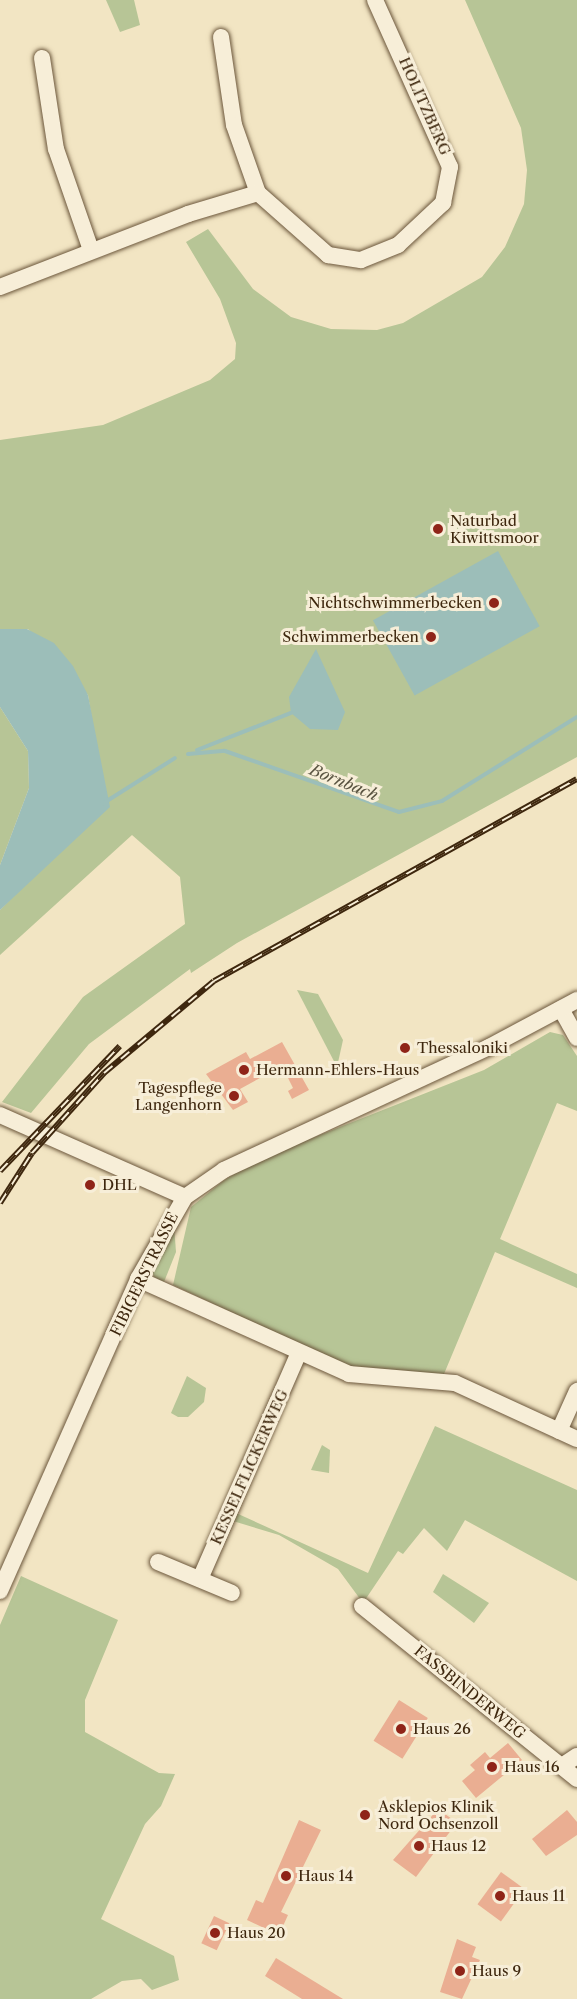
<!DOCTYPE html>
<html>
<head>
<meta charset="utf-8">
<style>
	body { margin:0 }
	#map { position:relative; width:577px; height:1999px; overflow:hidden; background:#f2e5c3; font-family:"Libre Caslon Text",serif }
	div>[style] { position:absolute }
	.green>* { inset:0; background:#b7c596 }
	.water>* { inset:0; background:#9cbeb9; transform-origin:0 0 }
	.stream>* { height:4px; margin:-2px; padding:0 2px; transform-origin:2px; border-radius:2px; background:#9cbeb9 }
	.building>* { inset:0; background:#eaae92; transform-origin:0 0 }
	.roads { filter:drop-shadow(0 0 2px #6b563b) drop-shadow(0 0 2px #6b563b) }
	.minor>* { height:16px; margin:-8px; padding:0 8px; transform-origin:8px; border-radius:8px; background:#f7eed8 }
	.rail>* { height:6px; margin-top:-3px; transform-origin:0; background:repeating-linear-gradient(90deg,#f7eed8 0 11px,#3e270e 0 22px); box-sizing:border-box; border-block:2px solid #3e270e }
	.dots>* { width:16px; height:16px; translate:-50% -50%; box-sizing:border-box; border:3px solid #f7eed8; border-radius:50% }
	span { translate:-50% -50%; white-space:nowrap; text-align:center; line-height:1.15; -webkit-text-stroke:6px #f7eed8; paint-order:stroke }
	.street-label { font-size:15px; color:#3e270e }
	.poi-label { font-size:15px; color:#3e270e }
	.left { translate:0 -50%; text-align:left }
	.right { translate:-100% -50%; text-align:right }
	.water-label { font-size:16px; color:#5a5441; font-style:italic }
</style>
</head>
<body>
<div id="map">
	<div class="green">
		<div style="clip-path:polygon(106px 0,134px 0,140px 25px,120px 32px)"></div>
		<div style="clip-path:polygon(465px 0,577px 0,577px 757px,237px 943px,191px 973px,190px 969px,89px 1044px,31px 1113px,2px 1102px,83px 997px,185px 924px,180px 877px,132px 835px,0 955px,0 910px,105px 801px,88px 695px,28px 629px,0 629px,0 440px,103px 425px,210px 380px,235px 359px,236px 343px,220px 299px,186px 242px,208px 229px,253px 289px,291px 317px,331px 329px,377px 330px,403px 323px,482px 277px,505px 247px,524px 204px,527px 170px,521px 128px)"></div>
		<div style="clip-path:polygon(0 707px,28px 751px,29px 788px,0 865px)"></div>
		<div style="clip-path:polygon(297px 990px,318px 994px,343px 1040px,337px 1067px)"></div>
		<div style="clip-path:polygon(550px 1032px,563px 1035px,577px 1056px,577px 1111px,557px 1103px,500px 1239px,577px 1274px,577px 1288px,495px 1252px,444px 1374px,362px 1373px,173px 1285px,191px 1207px,223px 1181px,259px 1159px,484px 1070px)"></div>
		<div style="clip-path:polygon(174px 1225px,176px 1252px,164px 1282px,154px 1277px,152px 1269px)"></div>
		<div style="clip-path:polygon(187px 1376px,206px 1388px,204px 1402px,188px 1417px,178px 1417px,171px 1413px)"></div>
		<div style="clip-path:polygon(435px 1426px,577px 1490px,577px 1581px,465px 1520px,447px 1551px,424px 1528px,403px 1554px,398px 1551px,363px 1603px,338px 1569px,279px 1535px,233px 1521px,236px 1513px,368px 1573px)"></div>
		<div style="clip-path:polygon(322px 1445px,330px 1450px,329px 1473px,311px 1470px)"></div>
		<div style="clip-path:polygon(443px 1574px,489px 1603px,474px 1623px,433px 1592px)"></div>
		<div style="clip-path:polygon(21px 1576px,118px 1620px,85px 1700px,85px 1732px,159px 1773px,175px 1774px,161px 1806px,145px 1824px,101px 1919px,174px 1956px,179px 1980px,152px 1990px,141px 1979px,122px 1981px,91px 1999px,0 1999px,0 1625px)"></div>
	</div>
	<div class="water">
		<div style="left:498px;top:551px;width:86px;height:143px;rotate:61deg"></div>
		<div style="clip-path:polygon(0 629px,27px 629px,54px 643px,73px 666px,88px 695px,110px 807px,0 910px,0 865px,29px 788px,28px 751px,0 707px)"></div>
		<div style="clip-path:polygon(316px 649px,345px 712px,338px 730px,310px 729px,291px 713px,289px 697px)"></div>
	</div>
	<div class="stream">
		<div style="left:197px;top:750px;width:101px;rotate:-21.5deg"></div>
		<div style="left:188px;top:754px;width:37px;rotate:-5deg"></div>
		<div style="left:225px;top:751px;width:184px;rotate:19.3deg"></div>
		<div style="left:399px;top:812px;width:44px;rotate:-14.3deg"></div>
		<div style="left:442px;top:801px;width:159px;rotate:-31.9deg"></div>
		<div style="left:102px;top:804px;width:86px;rotate:-32.2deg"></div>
	</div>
	<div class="building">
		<div style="clip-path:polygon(282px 1042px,309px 1090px,292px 1099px,288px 1091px,293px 1088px,282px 1066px,240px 1089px,248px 1102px,233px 1110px,206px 1074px,246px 1052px,250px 1059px)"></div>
		<div style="left:399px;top:1700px;width:34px;height:48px;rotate:32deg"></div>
		<div style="clip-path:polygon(508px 1743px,522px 1760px,476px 1798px,462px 1781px,475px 1770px,470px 1765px,485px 1752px,490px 1758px)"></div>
		<div style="clip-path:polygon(438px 1809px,452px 1819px,447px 1826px,452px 1829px,416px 1877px,393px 1860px)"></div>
		<div style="clip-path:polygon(567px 1810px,577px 1822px,577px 1835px,546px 1856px,532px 1839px)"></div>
		<div style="clip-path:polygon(299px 1820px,321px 1830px,281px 1912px,288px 1915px,279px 1935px,247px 1920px,256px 1900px,263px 1903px)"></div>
		<div style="left:501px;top:1872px;width:29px;height:40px;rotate:36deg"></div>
		<div style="left:214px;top:1916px;width:17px;height:30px;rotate:25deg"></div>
		<div style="clip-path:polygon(457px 1939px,476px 1947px,472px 1957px,480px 1960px,462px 1999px,440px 1992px)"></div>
		<div style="clip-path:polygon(276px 1958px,343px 1999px,302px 1999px,265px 1976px)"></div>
	</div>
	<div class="roads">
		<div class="minor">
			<div style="left:221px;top:37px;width:89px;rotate:81.6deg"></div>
			<div style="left:234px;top:125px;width:72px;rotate:70.6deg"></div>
			<div style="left:42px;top:58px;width:92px;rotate:81.3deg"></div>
			<div style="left:56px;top:149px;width:107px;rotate:70.9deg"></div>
			<div style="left:0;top:287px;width:202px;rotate:-21.2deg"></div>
			<div style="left:188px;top:214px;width:73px;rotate:-16.7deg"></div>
			<div style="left:258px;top:193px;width:94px;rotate:41.5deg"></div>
			<div style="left:328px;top:255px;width:33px;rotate:9deg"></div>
			<div style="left:361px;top:260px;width:40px;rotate:-22deg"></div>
			<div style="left:398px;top:245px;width:62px;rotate:-43deg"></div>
			<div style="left:443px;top:203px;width:37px;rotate:-79deg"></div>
			<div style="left:450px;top:167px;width:183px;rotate:-114.2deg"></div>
			<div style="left:561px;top:1009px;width:33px;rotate:61deg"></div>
			<div style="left:0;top:1115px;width:202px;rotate:23.9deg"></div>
			<div style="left:138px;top:1279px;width:231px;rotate:24.2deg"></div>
			<div style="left:349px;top:1374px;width:106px;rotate:4.9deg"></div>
			<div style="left:455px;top:1383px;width:134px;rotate:24.7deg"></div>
			<div style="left:559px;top:1431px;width:44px;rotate:-65.8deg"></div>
			<div style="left:158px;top:1562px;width:80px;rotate:22.7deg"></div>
			<div style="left:200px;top:1579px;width:244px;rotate:-66.4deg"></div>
			<div style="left:0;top:1591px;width:341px;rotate:-66.1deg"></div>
			<div style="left:138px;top:1279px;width:95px;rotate:-60.2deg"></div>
			<div style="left:185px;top:1197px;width:47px;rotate:-34.7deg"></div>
			<div style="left:224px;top:1170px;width:292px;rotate:-24.9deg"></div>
			<div style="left:489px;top:1047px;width:100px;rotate:-28.1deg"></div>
			<div style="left:362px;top:1606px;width:276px;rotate:38.8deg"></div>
			<div style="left:562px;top:1766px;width:18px;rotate:-34deg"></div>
		</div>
	</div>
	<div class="rail">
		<div style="left:0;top:1171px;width:173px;rotate:-46.2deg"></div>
		<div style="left:0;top:1203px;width:59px;rotate:-57.4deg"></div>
		<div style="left:32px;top:1153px;width:108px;rotate:-48deg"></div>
		<div style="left:104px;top:1073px;width:143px;rotate:-39.9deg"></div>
		<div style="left:214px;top:981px;width:415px;rotate:-29.1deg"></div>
	</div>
	<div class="dots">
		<div style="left:438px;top:529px;background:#8f2418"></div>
		<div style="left:494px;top:603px;background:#8f2418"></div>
		<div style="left:431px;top:637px;background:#8f2418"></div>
		<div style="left:405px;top:1048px;background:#8f2418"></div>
		<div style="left:244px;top:1070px;background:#8f2418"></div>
		<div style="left:234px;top:1096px;background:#8f2418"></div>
		<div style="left:90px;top:1185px;background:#8f2418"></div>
		<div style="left:401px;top:1729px;background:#8f2418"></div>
		<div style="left:492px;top:1767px;background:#8f2418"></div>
		<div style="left:365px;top:1815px;background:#8f2418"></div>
		<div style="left:419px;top:1846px;background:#8f2418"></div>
		<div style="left:286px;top:1876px;background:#8f2418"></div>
		<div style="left:500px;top:1896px;background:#8f2418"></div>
		<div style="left:215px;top:1933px;background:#8f2418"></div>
		<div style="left:460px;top:1971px;background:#8f2418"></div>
	</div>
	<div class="street-label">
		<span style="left:425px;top:106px;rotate:66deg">HOLITZBERG</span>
		<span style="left:144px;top:1274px;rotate:-64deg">FIBIGERSTRASSE</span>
		<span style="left:249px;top:1467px;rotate:-66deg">KESSELFLICKERWEG</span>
		<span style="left:470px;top:1692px;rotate:39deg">FASSBINDERWEG</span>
	</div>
	<div class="poi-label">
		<span class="left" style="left:450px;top:529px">Naturbad<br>Kiwittsmoor</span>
		<span class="right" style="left:482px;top:603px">Nichtschwimmerbecken</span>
		<span class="right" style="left:419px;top:637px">Schwimmerbecken</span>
		<span class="left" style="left:417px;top:1048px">Thessaloniki</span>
		<span class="left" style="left:256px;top:1070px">Hermann-Ehlers-Haus</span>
		<span class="right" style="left:222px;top:1096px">Tagespflege<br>Langenhorn</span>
		<span class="left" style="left:102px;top:1185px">DHL</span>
		<span class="left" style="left:413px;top:1729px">Haus 26</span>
		<span class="left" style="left:504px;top:1767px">Haus 16</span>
		<span class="left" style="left:378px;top:1815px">Asklepios Klinik<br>Nord Ochsenzoll</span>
		<span class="left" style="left:431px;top:1846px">Haus 12</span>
		<span class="left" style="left:298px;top:1876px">Haus 14</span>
		<span class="left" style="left:512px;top:1896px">Haus 11</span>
		<span class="left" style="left:227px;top:1933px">Haus 20</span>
		<span class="left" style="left:472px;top:1971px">Haus 9</span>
	</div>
	<div class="water-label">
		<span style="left:344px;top:782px;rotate:22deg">Bornbach</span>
	</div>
</div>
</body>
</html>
